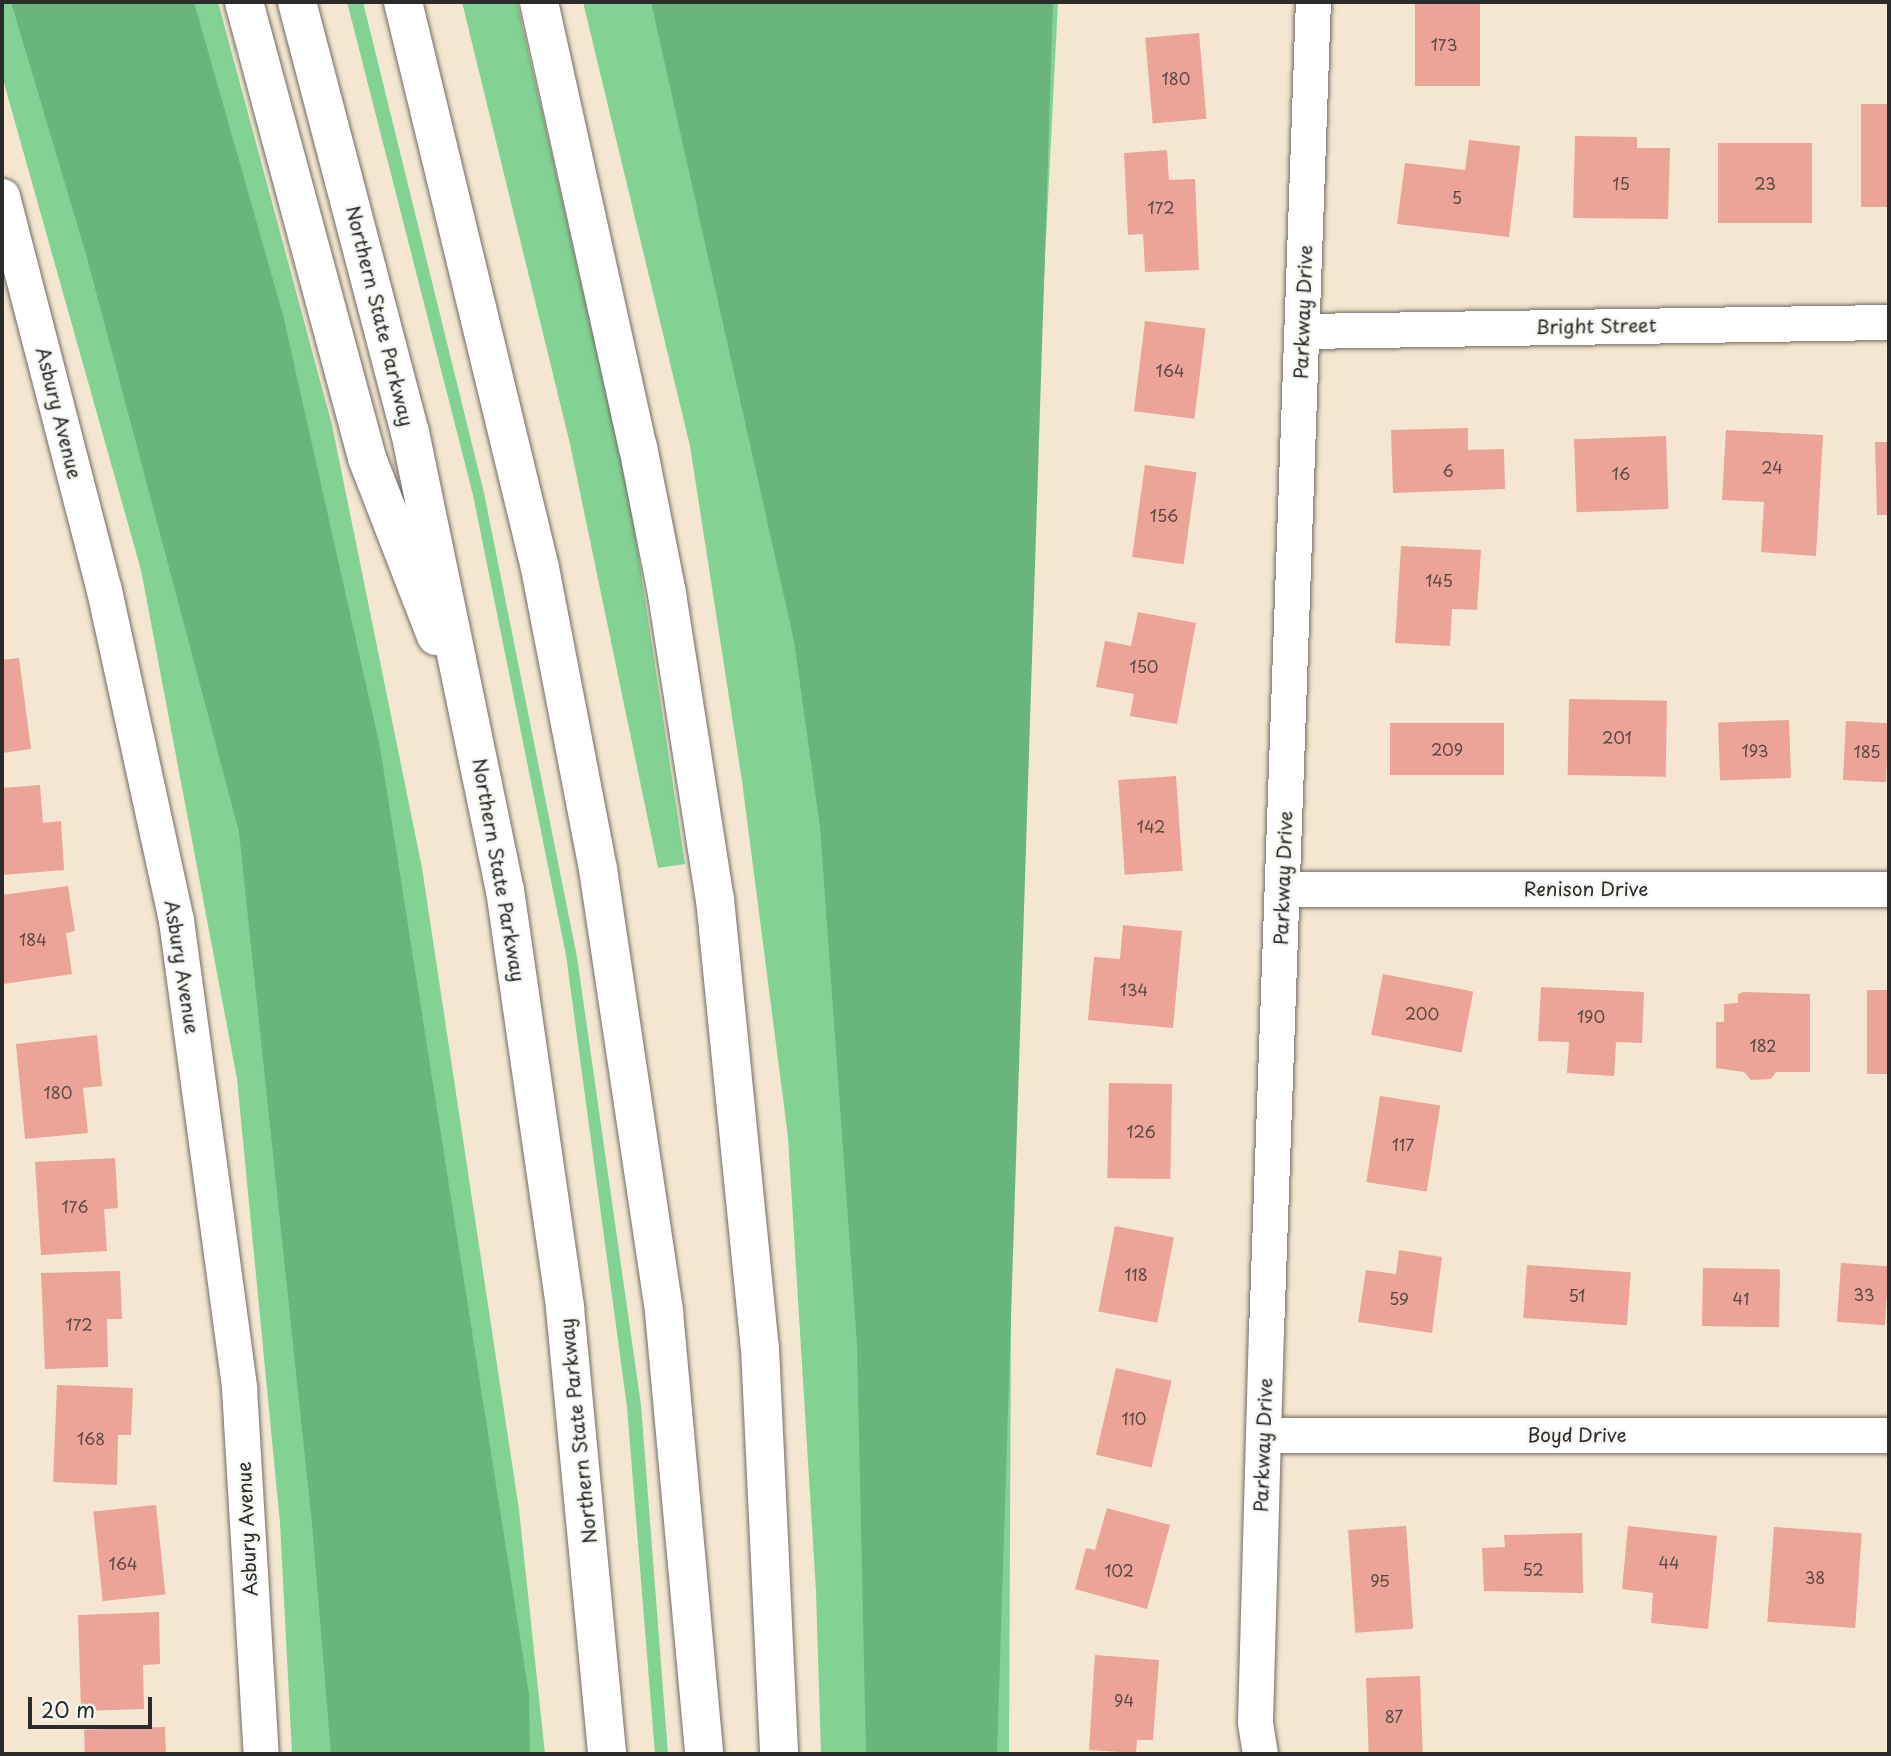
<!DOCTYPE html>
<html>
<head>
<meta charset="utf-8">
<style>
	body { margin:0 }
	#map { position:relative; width:1891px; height:1756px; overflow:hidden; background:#f4e6d1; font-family:"Playpen Sans",sans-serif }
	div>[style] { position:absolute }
	.green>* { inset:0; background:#82d393 }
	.forest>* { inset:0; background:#69b57d }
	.building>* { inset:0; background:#eba497; transform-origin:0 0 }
	.roads { filter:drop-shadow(0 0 2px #716c65) drop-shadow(0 0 2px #716c65) }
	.street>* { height:35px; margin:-17.5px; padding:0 17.5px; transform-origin:17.5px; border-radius:17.5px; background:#fff }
	.highway>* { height:38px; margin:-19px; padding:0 19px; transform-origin:19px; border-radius:19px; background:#fff }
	span { translate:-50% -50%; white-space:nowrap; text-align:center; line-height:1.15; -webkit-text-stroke:5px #f6f6f2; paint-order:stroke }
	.number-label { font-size:16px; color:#5b4946 }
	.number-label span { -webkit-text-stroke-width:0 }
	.street-label { font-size:19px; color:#2b2b2b }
	.frame { position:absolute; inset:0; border:4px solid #2b2b2b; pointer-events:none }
	.scale { position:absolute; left:28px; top:1697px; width:124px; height:32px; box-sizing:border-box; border:4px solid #2b2b2b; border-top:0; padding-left:9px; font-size:21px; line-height:24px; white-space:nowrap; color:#2b2b2b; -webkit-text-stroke:5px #f6f6f2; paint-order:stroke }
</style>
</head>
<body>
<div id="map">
	<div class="green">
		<div style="clip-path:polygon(2px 2px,218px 2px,332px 425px,422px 868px,519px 1510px,545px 1754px,292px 1754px,280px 1523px,237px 1079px,141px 570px,2px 76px)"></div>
		<div style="clip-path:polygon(347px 2px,363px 2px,484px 493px,577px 957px,641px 1405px,668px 1754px,655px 1754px,627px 1407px,566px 955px,473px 495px)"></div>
		<div style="clip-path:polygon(462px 2px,517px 2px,629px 493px,685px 864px,658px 868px,570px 444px)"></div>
		<div style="clip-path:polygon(583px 2px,1058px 2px,1013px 888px,1009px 1754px,821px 1754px,816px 1592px,788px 1137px,742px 781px,690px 446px)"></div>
	</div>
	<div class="forest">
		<div style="clip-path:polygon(11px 2px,194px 2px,283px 315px,380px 747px,529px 1694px,530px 1754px,331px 1754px,312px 1524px,239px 832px,86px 254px)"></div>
		<div style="clip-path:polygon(651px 2px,1053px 2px,997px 1754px,866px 1754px,857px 1344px,820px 827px,794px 641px)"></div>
	</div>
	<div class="building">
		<div style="left:1415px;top:2px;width:65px;height:84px"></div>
		<div style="left:1199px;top:33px;width:86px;height:54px;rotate:85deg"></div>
		<div style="left:1861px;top:104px;width:28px;height:103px"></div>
		<div style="clip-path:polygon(1575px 136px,1637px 137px,1637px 148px,1670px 148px,1668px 219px,1573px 218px)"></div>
		<div style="clip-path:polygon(1469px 140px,1520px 146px,1509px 237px,1397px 224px,1405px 163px,1465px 170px)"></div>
		<div style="left:1718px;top:143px;width:94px;height:80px"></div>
		<div style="clip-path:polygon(1167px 150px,1169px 180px,1195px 179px,1199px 270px,1145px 272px,1143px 234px,1128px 235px,1124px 153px)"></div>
		<div style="left:1145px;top:321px;width:61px;height:91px;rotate:7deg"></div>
		<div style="clip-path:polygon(1468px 428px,1468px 450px,1504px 449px,1505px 489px,1393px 493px,1391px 430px)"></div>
		<div style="clip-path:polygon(1726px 430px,1823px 435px,1816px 556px,1761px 552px,1764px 502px,1722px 500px)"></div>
		<div style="left:1666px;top:436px;width:73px;height:92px;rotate:88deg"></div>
		<div style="clip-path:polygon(1875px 442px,1889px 442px,1889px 515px,1877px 515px)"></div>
		<div style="left:1145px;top:465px;width:52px;height:93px;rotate:8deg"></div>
		<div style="clip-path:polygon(1401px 546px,1481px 550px,1477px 610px,1452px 609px,1450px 646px,1395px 643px)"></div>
		<div style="clip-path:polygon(1138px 612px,1196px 623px,1177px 724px,1130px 716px,1134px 694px,1096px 687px,1105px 641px,1131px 646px)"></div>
		<div style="clip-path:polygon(19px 658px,31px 749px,2px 753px,2px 660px)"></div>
		<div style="left:1569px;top:699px;width:98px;height:76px;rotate:1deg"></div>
		<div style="left:1789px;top:720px;width:58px;height:71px;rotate:88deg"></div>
		<div style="left:1846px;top:721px;width:43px;height:59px;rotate:3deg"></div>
		<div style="left:1390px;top:723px;width:114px;height:52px"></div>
		<div style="left:1176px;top:776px;width:95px;height:58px;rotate:86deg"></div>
		<div style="clip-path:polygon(40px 785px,43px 823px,61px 821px,64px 870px,2px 875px,2px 788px)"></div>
		<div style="clip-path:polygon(68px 886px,75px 931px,66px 933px,72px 974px,3px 984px,2px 895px)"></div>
		<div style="clip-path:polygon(1123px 925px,1182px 931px,1173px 1028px,1088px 1020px,1094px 957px,1120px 959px)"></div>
		<div style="left:1383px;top:974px;width:92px;height:62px;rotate:11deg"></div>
		<div style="clip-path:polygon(1541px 987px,1644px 992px,1642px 1043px,1616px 1042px,1614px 1076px,1567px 1073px,1569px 1042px,1538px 1041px)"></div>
		<div style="left:1867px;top:990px;width:22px;height:84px"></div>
		<div style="clip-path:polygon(1743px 992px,1810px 994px,1810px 1072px,1776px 1072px,1771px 1079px,1751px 1080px,1744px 1072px,1716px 1068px,1716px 1022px,1724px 1022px,1724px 1004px,1738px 1003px,1738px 994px)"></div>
		<div style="clip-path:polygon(97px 1035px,102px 1086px,83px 1088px,88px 1133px,25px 1139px,16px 1044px)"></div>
		<div style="left:1109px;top:1083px;width:63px;height:95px;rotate:1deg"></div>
		<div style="left:1380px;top:1096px;width:61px;height:87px;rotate:9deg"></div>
		<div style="clip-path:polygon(115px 1158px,118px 1208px,104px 1209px,107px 1251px,41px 1255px,35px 1162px)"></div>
		<div style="left:1115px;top:1226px;width:60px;height:87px;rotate:11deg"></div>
		<div style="clip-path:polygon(1399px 1250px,1442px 1257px,1432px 1333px,1358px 1322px,1366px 1270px,1396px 1274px)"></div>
		<div style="left:1841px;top:1263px;width:48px;height:59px;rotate:4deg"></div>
		<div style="left:1527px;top:1265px;width:104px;height:53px;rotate:4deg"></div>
		<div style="left:1703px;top:1268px;width:77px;height:58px;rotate:1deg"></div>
		<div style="clip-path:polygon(120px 1271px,122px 1319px,107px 1319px,108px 1367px,45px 1369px,41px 1273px)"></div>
		<div style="left:1116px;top:1368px;width:57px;height:89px;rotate:13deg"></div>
		<div style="clip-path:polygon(57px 1385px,133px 1388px,131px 1435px,118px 1435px,117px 1485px,53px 1482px)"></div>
		<div style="left:156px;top:1505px;width:90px;height:63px;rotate:84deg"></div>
		<div style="clip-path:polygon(1107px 1508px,1170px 1525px,1147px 1609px,1075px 1589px,1086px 1548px,1095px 1550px)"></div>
		<div style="left:1406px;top:1526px;width:103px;height:58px;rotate:86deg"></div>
		<div style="clip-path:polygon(1628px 1526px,1717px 1536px,1708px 1629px,1651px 1623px,1653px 1593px,1622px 1589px)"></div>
		<div style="left:1774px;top:1527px;width:88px;height:95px;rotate:4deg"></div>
		<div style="clip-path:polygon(1582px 1533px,1583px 1593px,1484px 1591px,1482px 1548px,1505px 1547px,1504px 1535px)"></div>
		<div style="clip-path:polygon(159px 1612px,160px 1664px,143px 1665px,144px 1709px,81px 1711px,78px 1615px)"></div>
		<div style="clip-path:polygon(1095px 1655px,1159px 1660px,1153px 1740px,1137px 1740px,1136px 1753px,1089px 1750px)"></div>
		<div style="left:1420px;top:1676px;width:78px;height:54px;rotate:88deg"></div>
		<div style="left:165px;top:1727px;width:27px;height:81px;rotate:88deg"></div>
	</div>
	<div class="roads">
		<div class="street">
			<div style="left:2px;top:196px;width:407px;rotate:75.5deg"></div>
			<div style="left:104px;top:590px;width:338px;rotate:77.7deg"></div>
			<div style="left:176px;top:920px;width:472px;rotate:82.3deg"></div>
			<div style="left:239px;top:1388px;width:367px;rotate:86.6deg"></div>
			<div style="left:1302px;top:331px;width:587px;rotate:-0.88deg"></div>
			<div style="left:1282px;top:889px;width:607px"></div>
			<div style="left:1264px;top:1435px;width:625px"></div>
			<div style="left:1260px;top:1754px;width:33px;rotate:-99deg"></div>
			<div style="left:1255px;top:1721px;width:389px;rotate:-88.4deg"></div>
			<div style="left:1266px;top:1332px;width:1331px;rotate:-87.98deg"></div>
		</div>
		<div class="highway">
			<div style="left:244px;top:2px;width:472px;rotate:74.9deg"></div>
			<div style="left:367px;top:458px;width:191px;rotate:68.8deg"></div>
			<div style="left:297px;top:2px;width:445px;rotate:75.3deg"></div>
			<div style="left:410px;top:432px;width:468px;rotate:78.3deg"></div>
			<div style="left:505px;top:890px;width:422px;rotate:81.8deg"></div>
			<div style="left:565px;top:1308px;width:448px;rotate:84.6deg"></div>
			<div style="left:403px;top:2px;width:582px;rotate:76.39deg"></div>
			<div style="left:540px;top:568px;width:307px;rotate:79.1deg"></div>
			<div style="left:598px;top:869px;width:448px;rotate:81.5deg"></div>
			<div style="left:664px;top:1312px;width:444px;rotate:84.8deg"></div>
			<div style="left:539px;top:2px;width:456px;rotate:77.5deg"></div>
			<div style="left:638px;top:447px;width:150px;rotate:78.8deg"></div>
			<div style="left:667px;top:594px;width:309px;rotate:81.1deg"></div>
			<div style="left:715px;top:899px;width:451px;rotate:84.3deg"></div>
			<div style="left:760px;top:1348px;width:406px;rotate:87.3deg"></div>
		</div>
	</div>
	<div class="number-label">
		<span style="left:1444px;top:44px">173</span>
		<span style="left:1176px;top:78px">180</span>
		<span style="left:1621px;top:183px">15</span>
		<span style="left:1765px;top:183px">23</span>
		<span style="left:1457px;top:197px">5</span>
		<span style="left:1161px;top:207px">172</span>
		<span style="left:1170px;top:370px">164</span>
		<span style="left:1772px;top:467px">24</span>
		<span style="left:1448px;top:470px">6</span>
		<span style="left:1621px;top:473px">16</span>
		<span style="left:1164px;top:515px">156</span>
		<span style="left:1439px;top:580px">145</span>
		<span style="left:1144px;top:666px">150</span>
		<span style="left:1617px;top:737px">201</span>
		<span style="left:1447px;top:749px">209</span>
		<span style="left:1755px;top:750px">193</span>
		<span style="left:1867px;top:751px">185</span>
		<span style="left:1151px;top:826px">142</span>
		<span style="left:33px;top:939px">184</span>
		<span style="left:1134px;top:989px">134</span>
		<span style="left:1422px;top:1013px">200</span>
		<span style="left:1591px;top:1016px">190</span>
		<span style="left:1763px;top:1045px">182</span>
		<span style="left:58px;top:1092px">180</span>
		<span style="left:1141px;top:1131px">126</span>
		<span style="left:1403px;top:1144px">117</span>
		<span style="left:75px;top:1206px">176</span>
		<span style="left:1136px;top:1274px">118</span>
		<span style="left:1864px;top:1294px">33</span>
		<span style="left:1577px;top:1295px">51</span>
		<span style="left:1399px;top:1298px">59</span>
		<span style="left:1741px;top:1298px">41</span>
		<span style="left:79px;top:1324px">172</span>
		<span style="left:1134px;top:1418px">110</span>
		<span style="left:91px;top:1438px">168</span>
		<span style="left:1669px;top:1562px">44</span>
		<span style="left:123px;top:1563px">164</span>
		<span style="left:1533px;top:1569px">52</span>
		<span style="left:1119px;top:1570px">102</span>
		<span style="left:1815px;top:1577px">38</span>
		<span style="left:1380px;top:1580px">95</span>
		<span style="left:1124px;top:1700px">94</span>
		<span style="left:1394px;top:1716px">87</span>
	</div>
	<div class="street-label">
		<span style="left:1303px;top:312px;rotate:-88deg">Parkway Drive</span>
		<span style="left:380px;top:316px;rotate:76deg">Northern State Parkway</span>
		<span style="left:1596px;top:326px;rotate:-1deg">Bright Street</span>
		<span style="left:59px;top:413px;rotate:76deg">Asbury Avenue</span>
		<span style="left:499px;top:870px;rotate:80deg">Northern State Parkway</span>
		<span style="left:1283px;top:878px;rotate:-88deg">Parkway Drive</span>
		<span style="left:1586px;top:889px">Renison Drive</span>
		<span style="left:182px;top:967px;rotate:81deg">Asbury Avenue</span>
		<span style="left:578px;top:1431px;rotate:-96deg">Northern State Parkway</span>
		<span style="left:1577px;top:1435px">Boyd Drive</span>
		<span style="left:1263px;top:1445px;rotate:-88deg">Parkway Drive</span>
		<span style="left:247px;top:1529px;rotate:-93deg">Asbury Avenue</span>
	</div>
	<div class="frame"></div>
	<div class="scale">20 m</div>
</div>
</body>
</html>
